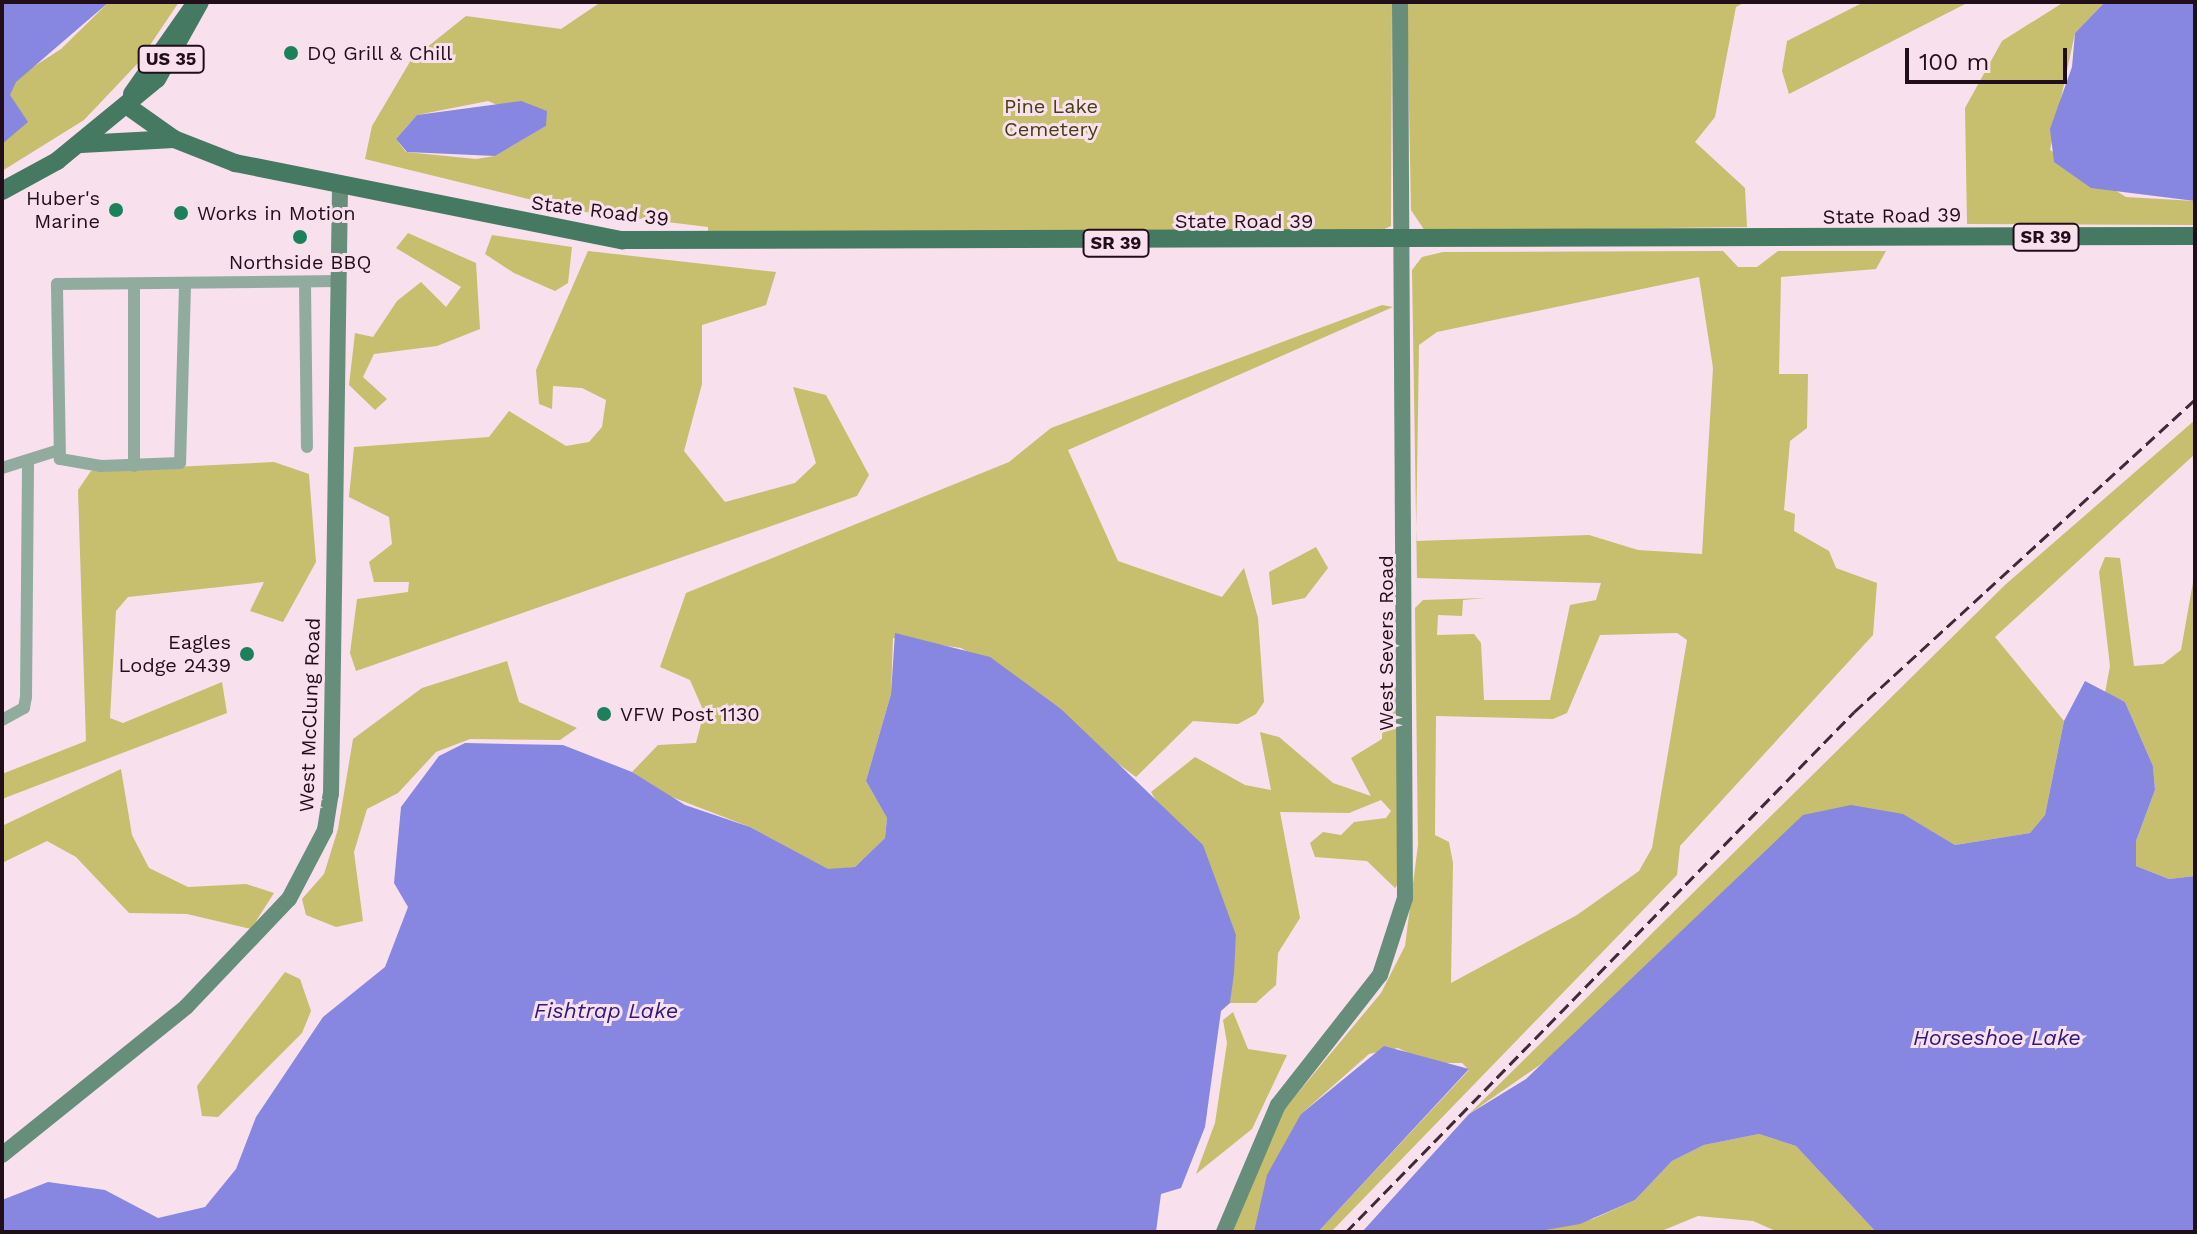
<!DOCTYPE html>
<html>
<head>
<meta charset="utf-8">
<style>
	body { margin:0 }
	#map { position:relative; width:2197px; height:1234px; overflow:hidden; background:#f8e0ed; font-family:"Work Sans",sans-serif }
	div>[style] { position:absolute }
	.green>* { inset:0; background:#c7be6e }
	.water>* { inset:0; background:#8786e1 }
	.street>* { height:12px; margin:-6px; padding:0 6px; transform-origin:6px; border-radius:6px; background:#91ac9e }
	.secondary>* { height:16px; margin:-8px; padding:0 8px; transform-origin:8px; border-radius:8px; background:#668e7a }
	.primary>* { height:18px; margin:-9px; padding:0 9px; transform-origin:9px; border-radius:9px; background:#467961 }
	.rail>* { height:3px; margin-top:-1.5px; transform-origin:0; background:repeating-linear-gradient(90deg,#3f2a37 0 12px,transparent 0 18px) }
	.dots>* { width:22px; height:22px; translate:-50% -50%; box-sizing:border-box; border:4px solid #f8e0ed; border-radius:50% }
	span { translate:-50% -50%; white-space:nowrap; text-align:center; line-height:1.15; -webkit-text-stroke:6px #f8e0ed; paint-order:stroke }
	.shield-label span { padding:2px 6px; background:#f8e0ed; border:2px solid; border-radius:6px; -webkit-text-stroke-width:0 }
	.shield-label { font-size:18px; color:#220e1b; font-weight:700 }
	.poi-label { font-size:20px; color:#220e1b }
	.left { translate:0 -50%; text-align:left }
	.right { translate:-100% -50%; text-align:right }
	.park-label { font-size:20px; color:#443f10 }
	.street-label { font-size:20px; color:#220e1b }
	.water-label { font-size:22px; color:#2f1882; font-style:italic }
	.frame { position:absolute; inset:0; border:4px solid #220e1b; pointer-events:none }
	.scale { position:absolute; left:1905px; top:48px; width:162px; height:36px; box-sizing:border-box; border:4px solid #220e1b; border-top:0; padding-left:10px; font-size:24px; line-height:28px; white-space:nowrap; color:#220e1b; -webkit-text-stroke:6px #f8e0ed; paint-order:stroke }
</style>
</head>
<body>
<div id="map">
	<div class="green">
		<div style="clip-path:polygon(109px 2px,179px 2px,138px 63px,84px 120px,2px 171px,2px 87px,61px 49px)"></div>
		<div style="clip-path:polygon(evenodd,601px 2px,1392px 2px,1391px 226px,1376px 233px,708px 235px,708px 227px,577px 211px,365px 159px,372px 126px,411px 60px,466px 16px,561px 29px,601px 2px,488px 101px,546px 126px,495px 156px,476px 159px,406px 152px,396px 139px,417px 115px,488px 101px)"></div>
		<div style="clip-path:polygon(1407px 2px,1745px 2px,1736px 7px,1715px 117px,1695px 142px,1745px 188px,1747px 227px,1425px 231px,1411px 210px)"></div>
		<div style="clip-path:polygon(1864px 2px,1969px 2px,1789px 94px,1782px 71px,1787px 41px)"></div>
		<div style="clip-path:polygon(2064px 2px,2105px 2px,2075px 33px,2050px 150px,2126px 197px,2195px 201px,2195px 225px,1967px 224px,1965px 108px,2002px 41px)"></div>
		<div style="clip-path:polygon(408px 233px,476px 263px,480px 329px,437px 346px,374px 354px,363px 377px,387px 399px,375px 410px,349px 385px,355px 333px,373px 337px,397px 301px,421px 282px,446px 307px,461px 287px,396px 248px)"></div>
		<div style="clip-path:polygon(492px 235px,572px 247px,568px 283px,555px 291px,514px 273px,485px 254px)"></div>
		<div style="clip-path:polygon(588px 251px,776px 272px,766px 305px,702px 325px,702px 384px,684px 451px,725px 502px,795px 483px,816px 463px,793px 387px,826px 395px,869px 475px,857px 496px,356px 671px,350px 653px,357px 599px,408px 592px,409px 582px,374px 582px,369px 562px,392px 544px,389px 517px,349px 497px,354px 447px,489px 437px,509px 411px,566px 446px,589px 442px,602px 427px,606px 400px,582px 388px,553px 386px,552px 409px,539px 404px,536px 370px)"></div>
		<div style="clip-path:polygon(evenodd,1723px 251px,1738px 267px,1757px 267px,1778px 251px,1886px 251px,1876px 269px,1781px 277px,1779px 374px,1808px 374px,1807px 428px,1790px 441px,1784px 510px,1795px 514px,1794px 531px,1829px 551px,1836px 568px,1877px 583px,1873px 635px,1680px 846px,1677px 875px,1331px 1232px,1318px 1232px,1469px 1070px,1462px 1063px,1428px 1063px,1398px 1048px,1369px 1054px,1301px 1114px,1254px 1232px,1232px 1232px,1277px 1118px,1381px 993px,1405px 946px,1418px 845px,1415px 608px,1423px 600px,1485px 598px,1463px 600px,1462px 616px,1438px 615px,1437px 635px,1474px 634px,1481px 643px,1484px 700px,1550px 700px,1570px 605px,1596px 600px,1601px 583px,1417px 578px,1412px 270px,1422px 257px,1443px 252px,1723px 251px,1699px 277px,1713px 368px,1702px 554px,1638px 550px,1589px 535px,1416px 541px,1419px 345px,1437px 332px,1699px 277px,1723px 251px,1677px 633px,1687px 640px,1652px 848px,1639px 871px,1577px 915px,1451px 983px,1453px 863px,1449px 842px,1435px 835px,1436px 716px,1553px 719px,1567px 713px,1600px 635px,1677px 633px)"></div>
		<div style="clip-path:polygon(1382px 305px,1393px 307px,1068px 450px,1118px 561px,1222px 597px,1244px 568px,1258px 618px,1264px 702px,1256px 714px,1238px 724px,1193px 721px,1136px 777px,1085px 739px,1061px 709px,961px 648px,893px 638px,891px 694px,866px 781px,887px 818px,885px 838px,855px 867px,828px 870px,750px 827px,664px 794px,632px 772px,658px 745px,696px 743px,704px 712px,690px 680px,660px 667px,686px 593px,1009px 462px,1051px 428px)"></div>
		<div style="clip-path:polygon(2195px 420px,2195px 454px,1995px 637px,2064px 721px,2045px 815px,2030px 833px,1955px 845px,1902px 814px,1469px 1114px,2006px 584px)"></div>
		<div style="clip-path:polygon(274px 462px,309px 474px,316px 562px,283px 622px,250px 611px,264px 582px,128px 597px,116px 611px,110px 718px,123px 723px,222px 682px,227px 713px,2px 799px,2px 774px,86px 741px,78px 490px,91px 471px)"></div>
		<div style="clip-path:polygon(1316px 547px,1328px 568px,1305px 598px,1272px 605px,1269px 572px)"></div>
		<div style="clip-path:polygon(2105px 557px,2120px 558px,2134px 666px,2163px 664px,2181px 650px,2195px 571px,2195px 876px,2169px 879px,2136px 866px,2136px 841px,2155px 790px,2153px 766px,2125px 702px,2105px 693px,2110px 666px,2099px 572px)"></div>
		<div style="clip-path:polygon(507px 661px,519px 702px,577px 728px,560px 740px,470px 739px,436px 752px,398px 793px,367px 809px,354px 852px,363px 921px,336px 927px,306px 915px,302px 899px,324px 874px,338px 829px,353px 739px,422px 688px)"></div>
		<div style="clip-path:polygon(1400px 676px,1400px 881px,1395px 888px,1367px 861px,1315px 857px,1310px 843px,1323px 832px,1341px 835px,1354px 822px,1386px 818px,1391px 811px,1381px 800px,1349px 813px,1280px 812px,1300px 918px,1278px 953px,1276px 985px,1256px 1003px,1230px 1003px,1236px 935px,1151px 792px,1195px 757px,1245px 785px,1271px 790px,1260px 732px,1279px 737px,1333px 783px,1371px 796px,1351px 758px,1382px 739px,1383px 707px)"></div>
		<div style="clip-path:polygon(121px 769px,132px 835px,149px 868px,188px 887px,246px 884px,274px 893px,251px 929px,187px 914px,129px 913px,76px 857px,47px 841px,2px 863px,2px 826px)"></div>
		<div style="clip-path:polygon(285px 972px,300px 979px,311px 1011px,302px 1033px,218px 1117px,202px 1116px,197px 1086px)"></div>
		<div style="clip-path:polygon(1233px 1012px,1248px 1049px,1287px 1055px,1252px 1129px,1196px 1174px,1215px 1123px,1227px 1043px,1223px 1020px)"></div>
		<div style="clip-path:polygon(1759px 1134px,1796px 1146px,1876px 1232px,1778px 1232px,1753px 1221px,1698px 1216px,1659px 1232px,1534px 1232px,1593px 1219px,1635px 1200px,1672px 1161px,1704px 1145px)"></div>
	</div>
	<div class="water">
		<div style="clip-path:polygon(2px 2px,109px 2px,16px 82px,10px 95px,28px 122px,2px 144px)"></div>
		<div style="clip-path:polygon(2105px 2px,2195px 2px,2195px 201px,2091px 188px,2054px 162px,2050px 129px,2072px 67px,2075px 33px)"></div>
		<div style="clip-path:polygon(521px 101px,547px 111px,546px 126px,495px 156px,407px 152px,396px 139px,417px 115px)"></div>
		<div style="clip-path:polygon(895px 633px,990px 657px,1061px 709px,1203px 845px,1236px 935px,1234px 973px,1230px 1003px,1221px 1011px,1205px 1127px,1181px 1188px,1161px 1194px,1156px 1232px,2px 1232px,2px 1200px,48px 1182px,105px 1190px,158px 1218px,205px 1207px,236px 1169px,256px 1117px,323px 1017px,385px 967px,408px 907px,394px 883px,401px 807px,439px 756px,465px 743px,563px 745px,632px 772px,685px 805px,750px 827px,828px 869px,855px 867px,885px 838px,887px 818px,866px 781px,891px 694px)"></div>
		<div style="clip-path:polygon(2085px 681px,2125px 702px,2153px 766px,2155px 790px,2136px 841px,2136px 866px,2169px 879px,2195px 876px,2195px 1232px,1876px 1232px,1796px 1146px,1759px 1134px,1704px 1145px,1672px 1161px,1635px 1200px,1580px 1224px,1534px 1232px,1362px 1232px,1469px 1114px,1526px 1079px,1803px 815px,1851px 805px,1903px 814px,1955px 845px,2030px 833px,2045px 815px,2064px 721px)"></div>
		<div style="clip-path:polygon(1384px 1046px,1469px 1069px,1318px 1232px,1254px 1232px,1267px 1175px,1301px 1114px)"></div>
	</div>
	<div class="street">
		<div style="left:185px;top:286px;width:177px;rotate:91.6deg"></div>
		<div style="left:180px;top:463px;width:79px;rotate:177.8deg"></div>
		<div style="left:101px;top:466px;width:42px;rotate:-170.3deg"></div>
		<div style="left:60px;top:459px;width:175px;rotate:-91deg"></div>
		<div style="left:57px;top:284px;width:283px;rotate:-0.6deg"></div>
		<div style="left:305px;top:286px;width:161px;rotate:89.3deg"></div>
		<div style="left:134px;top:466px;width:181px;rotate:-90deg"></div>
		<div style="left:2px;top:468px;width:57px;rotate:-17.5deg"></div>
		<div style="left:2px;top:720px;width:25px;rotate:-29deg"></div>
		<div style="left:24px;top:708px;width:11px;rotate:-80deg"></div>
		<div style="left:26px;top:697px;width:237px;rotate:-89.5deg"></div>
	</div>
	<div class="secondary">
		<div style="left:2px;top:1155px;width:236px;rotate:-38.8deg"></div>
		<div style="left:186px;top:1007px;width:149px;rotate:-46.4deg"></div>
		<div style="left:289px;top:899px;width:78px;rotate:-62.4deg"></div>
		<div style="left:325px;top:830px;width:36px;rotate:-81deg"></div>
		<div style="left:331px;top:794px;width:609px;rotate:-89.15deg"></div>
		<div style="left:1224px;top:1232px;width:138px;rotate:-67deg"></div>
		<div style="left:1278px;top:1105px;width:165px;rotate:-51.9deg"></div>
		<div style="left:1380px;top:975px;width:81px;rotate:-72deg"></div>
		<div style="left:1405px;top:898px;width:896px;rotate:-90.32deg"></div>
	</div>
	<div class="primary">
		<div style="left:132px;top:94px;width:106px;rotate:-55deg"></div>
		<div style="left:126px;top:105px;width:59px;rotate:35.3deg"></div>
		<div style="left:174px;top:139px;width:66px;rotate:21.5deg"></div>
		<div style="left:235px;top:163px;width:395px;rotate:11.3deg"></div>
		<div style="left:622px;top:240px;width:1573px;rotate:-0.15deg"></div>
		<div style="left:81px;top:144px;width:93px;rotate:-3.1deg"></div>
		<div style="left:2px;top:191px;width:63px;rotate:-28.6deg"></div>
		<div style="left:57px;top:161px;width:129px;rotate:-39.4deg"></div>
		<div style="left:157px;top:79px;width:88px;rotate:-60.8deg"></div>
	</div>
	<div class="rail">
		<div style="left:1346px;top:1232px;width:727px;rotate:-45.67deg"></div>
		<div style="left:1854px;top:712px;width:462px;rotate:-42.5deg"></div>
	</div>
	<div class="dots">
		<div style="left:291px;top:53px;background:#1b815b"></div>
		<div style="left:116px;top:210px;background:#1b815b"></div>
		<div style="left:181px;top:213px;background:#1b815b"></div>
		<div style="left:300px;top:237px;background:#1b815b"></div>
		<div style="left:247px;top:654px;background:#1b815b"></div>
		<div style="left:604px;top:714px;background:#1b815b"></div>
	</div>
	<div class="shield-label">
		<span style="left:171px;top:59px">US 35</span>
		<span style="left:2046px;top:237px">SR 39</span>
		<span style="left:1116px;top:243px">SR 39</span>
	</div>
	<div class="poi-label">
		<span class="left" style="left:307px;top:53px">DQ Grill &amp; Chill</span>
		<span class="right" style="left:100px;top:210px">Huber's<br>Marine</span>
		<span class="left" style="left:197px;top:213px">Works in Motion</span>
		<span style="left:300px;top:262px">Northside BBQ</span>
		<span class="right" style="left:231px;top:654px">Eagles<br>Lodge 2439</span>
		<span class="left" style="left:620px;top:714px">VFW Post 1130</span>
	</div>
	<div class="park-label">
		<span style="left:1051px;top:118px">Pine Lake<br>Cemetery</span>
	</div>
	<div class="street-label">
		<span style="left:600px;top:211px;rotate:7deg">State Road 39</span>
		<span style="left:1892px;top:216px;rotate:-1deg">State Road 39</span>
		<span style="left:1244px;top:221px">State Road 39</span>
		<span style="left:1386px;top:643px;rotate:-90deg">West Severs Road</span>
		<span style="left:310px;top:715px;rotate:-88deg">West McClung Road</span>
	</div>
	<div class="water-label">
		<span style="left:606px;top:1011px">Fishtrap Lake</span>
		<span style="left:1997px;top:1038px">Horseshoe Lake</span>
	</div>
	<div class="frame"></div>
	<div class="scale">100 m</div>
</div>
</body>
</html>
